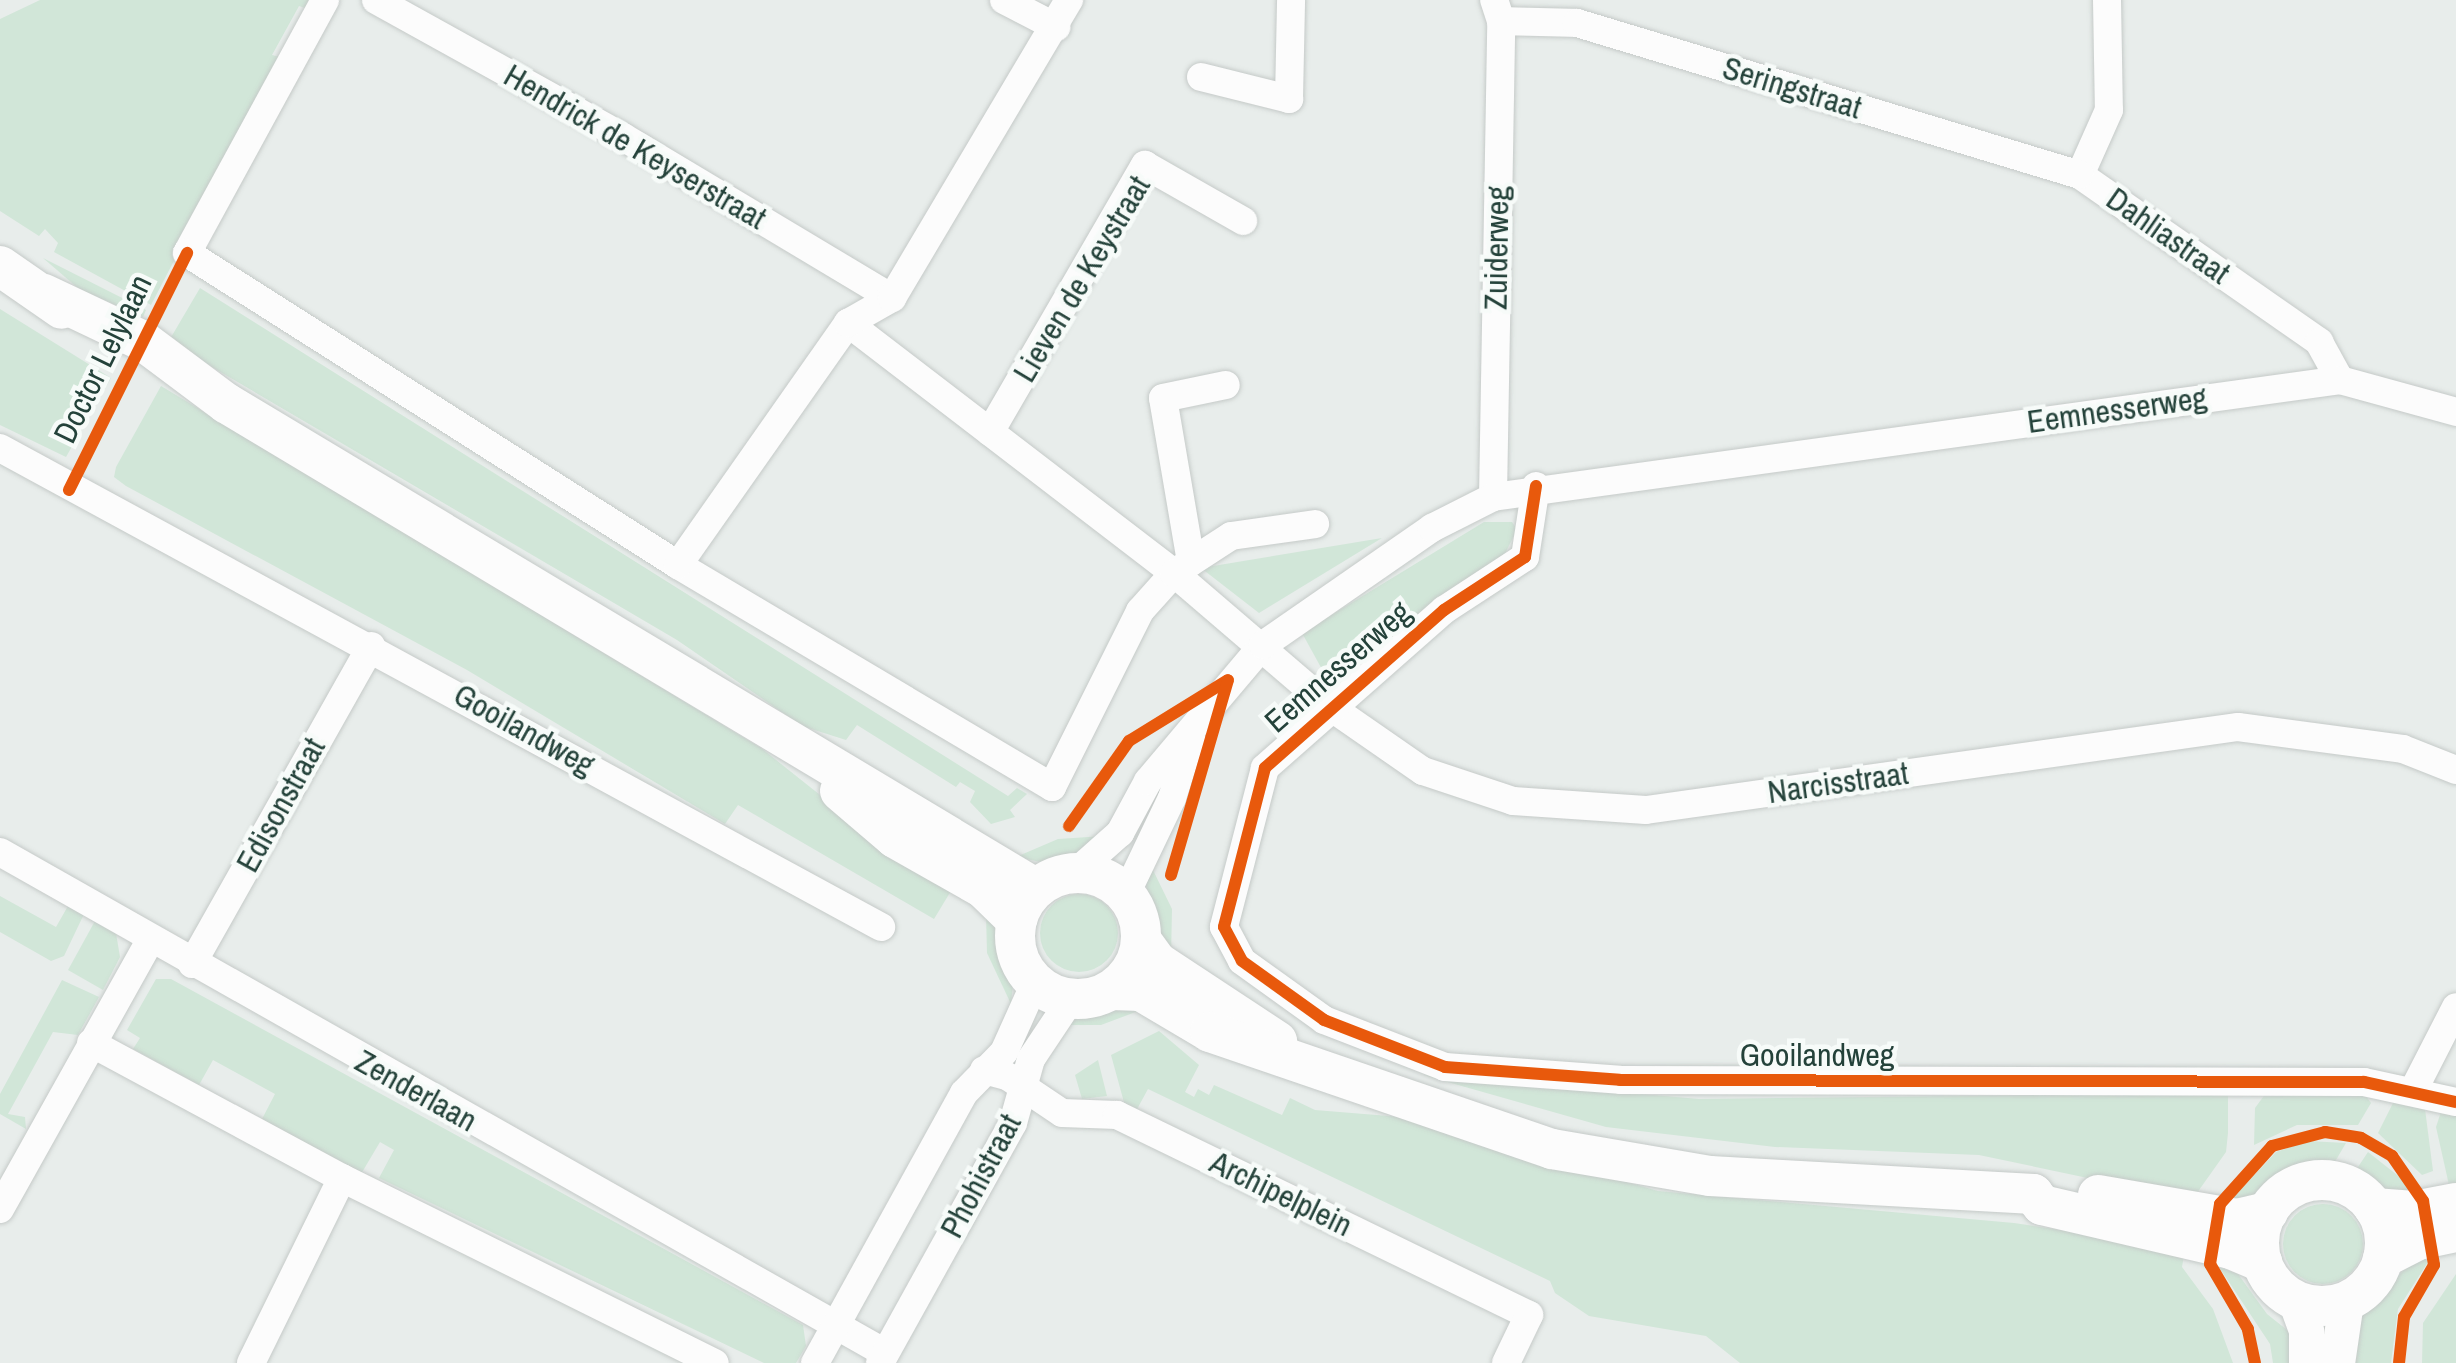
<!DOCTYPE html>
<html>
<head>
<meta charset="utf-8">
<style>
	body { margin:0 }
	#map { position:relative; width:2456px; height:1363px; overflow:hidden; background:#e8edeb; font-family:"Archivo Narrow",sans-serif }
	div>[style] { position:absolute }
	.green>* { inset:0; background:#d1e6d8 }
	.round { border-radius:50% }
	.roads { filter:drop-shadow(0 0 2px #c5cac8) drop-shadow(0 0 2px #c5cac8) }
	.minor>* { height:28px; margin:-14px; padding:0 14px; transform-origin:14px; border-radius:14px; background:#fcfcfc }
	.tertiary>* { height:35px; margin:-17.5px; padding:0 17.5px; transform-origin:17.5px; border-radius:17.5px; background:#fcfcfc }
	.secondary>* { height:40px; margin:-20px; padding:0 20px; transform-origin:20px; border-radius:20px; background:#fcfcfc }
	.secondary>.ring { margin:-20px; padding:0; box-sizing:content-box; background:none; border:40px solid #fcfcfc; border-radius:50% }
	.cycleway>* { height:12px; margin:-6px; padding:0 6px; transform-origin:6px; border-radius:6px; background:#e8590c }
	span { translate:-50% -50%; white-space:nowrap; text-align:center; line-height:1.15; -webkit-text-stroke:9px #f7fbf9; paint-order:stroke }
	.street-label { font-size:32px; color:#24423a }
</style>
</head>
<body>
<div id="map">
	<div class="green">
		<div style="clip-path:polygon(40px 0,316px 0,311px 10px,299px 6px,272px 55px,280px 57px,151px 305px,54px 252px,58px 243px,45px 229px,39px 236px,0 211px,0 19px)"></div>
		<div style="clip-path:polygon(43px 258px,146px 310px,143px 317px,79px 289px)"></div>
		<div style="clip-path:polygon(200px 288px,1008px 796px,1017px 788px,1027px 794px,1010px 810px,1015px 817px,991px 824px,970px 802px,975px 791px,960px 782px,956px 787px,857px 725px,846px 740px,802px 726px,677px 640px,212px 367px,170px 339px)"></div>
		<div style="clip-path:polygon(0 309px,111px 378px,66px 457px,0 425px)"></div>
		<div style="clip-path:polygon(161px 386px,761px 748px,849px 818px,957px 881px,934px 919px,738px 805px,725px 824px,467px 670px,126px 486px,114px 477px,116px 467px)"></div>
		<div style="clip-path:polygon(1484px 522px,1512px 522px,1517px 529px,1505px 554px,1329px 682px,1302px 633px)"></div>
		<div style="clip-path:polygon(1382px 538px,1259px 613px,1201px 568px)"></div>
		<div style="clip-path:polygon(1104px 836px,1079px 855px,1041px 862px,1016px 857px,1058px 839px)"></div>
		<div style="clip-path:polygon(1151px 866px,1172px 909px,1171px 957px,1158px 939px,1146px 885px)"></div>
		<div class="round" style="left:1040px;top:894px;width:78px;height:78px"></div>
		<div style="clip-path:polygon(0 896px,56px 927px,68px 906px,84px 914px,64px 956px,51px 961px,0 932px)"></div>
		<div style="clip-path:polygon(986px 914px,998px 917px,1014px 974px,1011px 1004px,987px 953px)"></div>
		<div style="clip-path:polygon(95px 921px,116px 933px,120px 957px,103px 990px,68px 970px)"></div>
		<div style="clip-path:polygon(156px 979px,171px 979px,803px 1325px,806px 1346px,796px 1363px,764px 1363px,379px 1178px,394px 1150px,380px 1142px,361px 1174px,262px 1119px,275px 1094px,213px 1060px,199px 1085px,133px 1049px,140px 1038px,127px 1030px)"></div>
		<div style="clip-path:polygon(62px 980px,99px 997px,78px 1035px,53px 1032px,8px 1114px,25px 1117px,26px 1129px,0 1114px,0 1094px)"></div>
		<div style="clip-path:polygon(1111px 1003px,1141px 1010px,1101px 1025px,1063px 1025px)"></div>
		<div style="clip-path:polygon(1159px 1031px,1199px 1065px,1185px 1092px,1194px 1097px,1198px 1089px,1209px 1095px,1214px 1085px,1282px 1115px,1290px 1098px,1315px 1110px,1401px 1117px,1658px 1191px,2014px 1223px,2185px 1249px,2182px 1267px,2213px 1309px,2233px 1363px,1740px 1363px,1706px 1336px,1589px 1316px,1555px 1293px,1550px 1281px,1148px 1089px,1136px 1111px,1125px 1106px,1111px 1055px)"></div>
		<div style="clip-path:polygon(1098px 1060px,1107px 1096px,1082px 1099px,1075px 1075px)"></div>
		<div style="clip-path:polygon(1423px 1075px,1699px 1099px,2228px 1093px,2228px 1133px,2226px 1152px,2192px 1200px,1979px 1155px,1775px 1147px,1606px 1127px)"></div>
		<div style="clip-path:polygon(2266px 1093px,2366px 1096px,2371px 1103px,2358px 1125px,2297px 1125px,2254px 1145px,2255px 1108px)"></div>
		<div style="clip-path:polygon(2394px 1101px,2425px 1109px,2433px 1171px,2422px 1175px,2378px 1133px)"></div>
		<div style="clip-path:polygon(2441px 1112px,2456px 1116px,2456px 1193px,2451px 1194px,2436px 1127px)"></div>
		<div style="clip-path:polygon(2308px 1141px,2346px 1143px,2333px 1165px,2288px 1173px,2255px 1204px,2231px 1200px,2276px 1152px)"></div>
		<div style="clip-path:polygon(2368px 1152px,2406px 1182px,2413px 1200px,2384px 1195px,2354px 1173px)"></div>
		<div class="round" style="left:2283px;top:1204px;width:80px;height:80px"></div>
		<div style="clip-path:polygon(2422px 1253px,2428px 1262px,2398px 1309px,2391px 1363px,2345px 1363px,2357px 1315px)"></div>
		<div style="clip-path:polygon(2219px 1267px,2238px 1274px,2267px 1314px,2297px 1338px,2296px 1363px,2273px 1363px,2270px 1344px)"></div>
		<div style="clip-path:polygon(2456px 1274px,2456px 1363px,2422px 1363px,2423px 1323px)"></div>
	</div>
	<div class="roads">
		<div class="minor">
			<div style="left:325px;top:0;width:288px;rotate:118.6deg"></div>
			<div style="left:187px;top:253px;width:582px;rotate:32.43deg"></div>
			<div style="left:678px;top:565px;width:435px;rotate:30.7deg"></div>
			<div style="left:1052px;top:787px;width:197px;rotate:-63.4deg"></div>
			<div style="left:1140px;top:611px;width:51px;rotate:-48.2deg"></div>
			<div style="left:1174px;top:573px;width:68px;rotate:-33deg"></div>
			<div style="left:1231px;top:536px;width:85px;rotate:-8.1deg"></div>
			<div style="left:376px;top:0;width:282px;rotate:29deg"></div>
			<div style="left:623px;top:137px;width:313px;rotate:30.9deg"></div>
			<div style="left:1004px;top:0;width:59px;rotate:27.4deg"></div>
			<div style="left:2107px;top:0;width:110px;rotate:89deg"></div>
			<div style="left:2109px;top:110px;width:71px;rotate:114deg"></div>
			<div style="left:2080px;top:175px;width:292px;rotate:34.9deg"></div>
			<div style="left:2319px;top:342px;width:43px;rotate:61.1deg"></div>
			<div style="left:1501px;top:21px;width:76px;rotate:1.5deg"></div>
			<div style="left:1577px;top:23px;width:525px;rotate:16.81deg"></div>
			<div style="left:1201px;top:77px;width:91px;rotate:14deg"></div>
			<div style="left:1289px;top:99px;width:99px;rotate:-88.8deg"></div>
			<div style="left:848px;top:323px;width:411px;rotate:37.5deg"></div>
			<div style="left:1174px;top:573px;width:204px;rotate:40.6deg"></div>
			<div style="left:1329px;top:706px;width:114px;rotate:34.7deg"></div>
			<div style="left:1423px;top:771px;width:95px;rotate:18.4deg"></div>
			<div style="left:1513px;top:801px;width:133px;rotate:3.9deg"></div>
			<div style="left:1646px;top:810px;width:598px;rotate:-7.98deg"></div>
			<div style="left:2238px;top:727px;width:166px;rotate:7.6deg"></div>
			<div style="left:2403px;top:749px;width:57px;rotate:21.6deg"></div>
			<div style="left:990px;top:432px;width:309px;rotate:-59.9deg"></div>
			<div style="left:1145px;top:165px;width:113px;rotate:29.7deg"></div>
			<div style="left:0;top:448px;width:1003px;rotate:28.53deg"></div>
			<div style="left:1536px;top:486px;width:72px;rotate:98.8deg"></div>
			<div style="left:1525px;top:557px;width:97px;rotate:146.8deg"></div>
			<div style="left:1444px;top:610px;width:239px;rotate:138.6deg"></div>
			<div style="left:1265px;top:768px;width:164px;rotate:104.5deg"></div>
			<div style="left:1224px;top:927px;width:38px;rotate:62deg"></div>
			<div style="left:1242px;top:961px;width:101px;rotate:35.7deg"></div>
			<div style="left:1324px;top:1020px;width:130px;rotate:21.2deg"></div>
			<div style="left:1445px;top:1067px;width:175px;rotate:4.2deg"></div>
			<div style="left:1620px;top:1080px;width:744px;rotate:0.15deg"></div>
			<div style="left:2364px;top:1082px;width:94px;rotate:12.3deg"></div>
			<div style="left:1493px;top:497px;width:476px;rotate:-89deg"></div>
			<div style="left:1501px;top:21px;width:22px;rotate:-108deg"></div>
			<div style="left:1191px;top:562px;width:166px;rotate:-99.7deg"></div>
			<div style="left:1163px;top:398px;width:64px;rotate:-11.7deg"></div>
			<div style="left:678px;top:565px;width:296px;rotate:-54.9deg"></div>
			<div style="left:848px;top:323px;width:51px;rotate:-29.6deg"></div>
			<div style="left:892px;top:298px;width:347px;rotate:-59.3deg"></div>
			<div style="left:0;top:852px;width:1017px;rotate:29.51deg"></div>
			<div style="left:1076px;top:872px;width:59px;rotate:-41.6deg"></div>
			<div style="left:1120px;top:833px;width:59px;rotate:-61.7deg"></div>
			<div style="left:1148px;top:781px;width:178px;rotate:-49.8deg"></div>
			<div style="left:1263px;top:645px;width:206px;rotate:-34.7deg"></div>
			<div style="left:1432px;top:528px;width:68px;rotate:-26.9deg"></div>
			<div style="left:1493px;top:497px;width:855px;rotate:-7.86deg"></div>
			<div style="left:2340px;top:380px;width:120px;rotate:15.4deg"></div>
			<div style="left:1126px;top:894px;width:106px;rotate:-64.4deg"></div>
			<div style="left:1172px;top:798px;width:63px;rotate:-72.4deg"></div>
			<div style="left:192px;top:964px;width:365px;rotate:-60.6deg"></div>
			<div style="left:91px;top:1043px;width:285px;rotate:28.3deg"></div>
			<div style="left:342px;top:1178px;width:416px;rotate:26.4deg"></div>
			<div style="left:984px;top:1070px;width:24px;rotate:15deg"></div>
			<div style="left:1007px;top:1076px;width:66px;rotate:33.9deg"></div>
			<div style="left:1062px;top:1113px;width:55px;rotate:2.1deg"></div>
			<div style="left:1117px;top:1115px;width:458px;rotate:25.9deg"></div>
			<div style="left:1529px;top:1315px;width:53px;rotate:115.6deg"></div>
			<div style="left:2413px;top:1091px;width:94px;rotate:-62.9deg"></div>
			<div style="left:0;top:1209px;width:307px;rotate:-60.8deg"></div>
			<div style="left:251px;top:1363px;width:206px;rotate:-63.8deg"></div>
			<div style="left:815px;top:1363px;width:308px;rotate:-61.1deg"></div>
			<div style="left:964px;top:1093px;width:57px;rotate:-45.7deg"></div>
			<div style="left:1004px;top:1052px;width:76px;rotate:-65.8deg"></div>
			<div style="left:880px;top:1363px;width:274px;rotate:-61deg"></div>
			<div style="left:1013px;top:1123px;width:66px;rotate:-74.3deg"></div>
			<div style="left:1031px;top:1059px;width:72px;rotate:-56.3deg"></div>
		</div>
		<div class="tertiary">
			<div style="left:2295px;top:1300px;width:33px;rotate:70deg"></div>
			<div style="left:2306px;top:1331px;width:32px;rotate:90deg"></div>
			<div style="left:2337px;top:1363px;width:63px;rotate:-81.7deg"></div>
		</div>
		<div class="secondary">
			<div style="left:0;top:266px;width:75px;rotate:34.7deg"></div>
			<div style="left:44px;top:294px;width:110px;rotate:25.4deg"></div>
			<div style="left:143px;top:341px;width:104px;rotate:36.8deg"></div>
			<div style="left:226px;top:403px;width:943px;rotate:30.94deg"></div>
			<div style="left:840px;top:791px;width:72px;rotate:40.5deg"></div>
			<div style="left:895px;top:838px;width:101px;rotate:29.6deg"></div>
			<div style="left:983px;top:888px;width:47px;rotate:44.1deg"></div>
			<div class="ring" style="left:1015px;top:873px;width:86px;height:86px"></div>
			<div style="left:1141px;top:940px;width:27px;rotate:54deg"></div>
			<div style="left:1157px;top:962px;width:144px;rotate:33.4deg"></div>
			<div style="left:1112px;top:990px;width:29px;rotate:2deg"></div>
			<div style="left:1141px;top:991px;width:80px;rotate:30.7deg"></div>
			<div style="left:1210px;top:1032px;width:361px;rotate:18.9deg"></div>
			<div style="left:1552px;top:1149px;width:160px;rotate:9.7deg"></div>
			<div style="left:1710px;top:1176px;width:324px;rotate:3.2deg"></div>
			<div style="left:2033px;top:1194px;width:14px;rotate:51deg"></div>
			<div style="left:2042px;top:1205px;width:194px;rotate:13.1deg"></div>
			<div style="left:2231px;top:1249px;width:34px;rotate:23deg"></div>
			<div class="ring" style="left:2259px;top:1180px;width:86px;height:86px"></div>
			<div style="left:2098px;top:1195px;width:141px;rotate:9.8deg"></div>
			<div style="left:2237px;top:1219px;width:32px;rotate:-13deg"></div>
			<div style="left:2374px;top:1208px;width:40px;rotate:4.3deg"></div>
			<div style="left:2414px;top:1211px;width:43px;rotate:-10.8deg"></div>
			<div style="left:2383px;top:1258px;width:39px;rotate:-27deg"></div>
			<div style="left:2418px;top:1240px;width:39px;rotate:-12deg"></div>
		</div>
	</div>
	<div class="cycleway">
		<div style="left:1536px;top:486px;width:72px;rotate:98.8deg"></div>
		<div style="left:1525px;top:557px;width:97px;rotate:146.8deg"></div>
		<div style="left:1444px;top:610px;width:239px;rotate:138.6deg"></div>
		<div style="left:1265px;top:768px;width:164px;rotate:104.5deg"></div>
		<div style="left:1224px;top:927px;width:38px;rotate:62deg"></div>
		<div style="left:1242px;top:961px;width:101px;rotate:35.7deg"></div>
		<div style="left:1324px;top:1020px;width:130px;rotate:21.2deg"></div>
		<div style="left:1445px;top:1067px;width:175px;rotate:4.2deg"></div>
		<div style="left:1620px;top:1080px;width:744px;rotate:0.15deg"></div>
		<div style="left:2364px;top:1082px;width:94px;rotate:12.3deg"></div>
		<div style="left:69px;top:490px;width:265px;rotate:-63.5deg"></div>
		<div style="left:1069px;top:826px;width:104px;rotate:-54.8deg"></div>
		<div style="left:1129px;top:741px;width:116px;rotate:-31.6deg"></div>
		<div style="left:1171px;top:875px;width:203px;rotate:-73.7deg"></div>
		<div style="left:2255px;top:1363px;width:35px;rotate:-102deg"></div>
		<div style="left:2248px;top:1329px;width:75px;rotate:-120.3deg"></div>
		<div style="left:2210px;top:1264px;width:61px;rotate:-80.5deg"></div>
		<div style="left:2220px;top:1204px;width:78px;rotate:-48.1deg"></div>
		<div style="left:2272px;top:1146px;width:55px;rotate:-14.8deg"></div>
		<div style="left:2325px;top:1132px;width:36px;rotate:9deg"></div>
		<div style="left:2361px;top:1138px;width:36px;rotate:30deg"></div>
		<div style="left:2392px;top:1156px;width:55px;rotate:55.4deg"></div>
		<div style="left:2423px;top:1201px;width:65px;rotate:80.2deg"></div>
		<div style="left:2434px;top:1265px;width:60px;rotate:120deg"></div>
		<div style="left:2404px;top:1317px;width:46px;rotate:96.2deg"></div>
	</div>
	<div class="street-label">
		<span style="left:1792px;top:88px;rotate:17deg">Seringstraat</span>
		<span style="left:635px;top:147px;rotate:30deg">Hendrick de Keyserstraat</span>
		<span style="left:2168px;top:236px;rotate:35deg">Dahliastraat</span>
		<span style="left:1497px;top:248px;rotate:-89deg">Zuiderweg</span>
		<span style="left:1082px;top:279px;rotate:-59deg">Lieven de Keystraat</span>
		<span style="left:103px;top:359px;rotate:-64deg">Doctor Lelylaan</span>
		<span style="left:2117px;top:410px;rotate:-8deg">Eemnesserweg</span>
		<span style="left:1338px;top:667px;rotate:-41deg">Eemnesserweg</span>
		<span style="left:524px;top:730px;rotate:29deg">Gooilandweg</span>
		<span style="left:1838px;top:783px;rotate:-8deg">Narcisstraat</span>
		<span style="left:281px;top:805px;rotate:-61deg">Edisonstraat</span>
		<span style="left:1817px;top:1055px">Gooilandweg</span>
		<span style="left:416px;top:1091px;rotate:29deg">Zenderlaan</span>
		<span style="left:981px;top:1176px;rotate:-62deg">Phohistraat</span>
		<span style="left:1281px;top:1194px;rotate:26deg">Archipelplein</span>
	</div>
</div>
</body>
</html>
